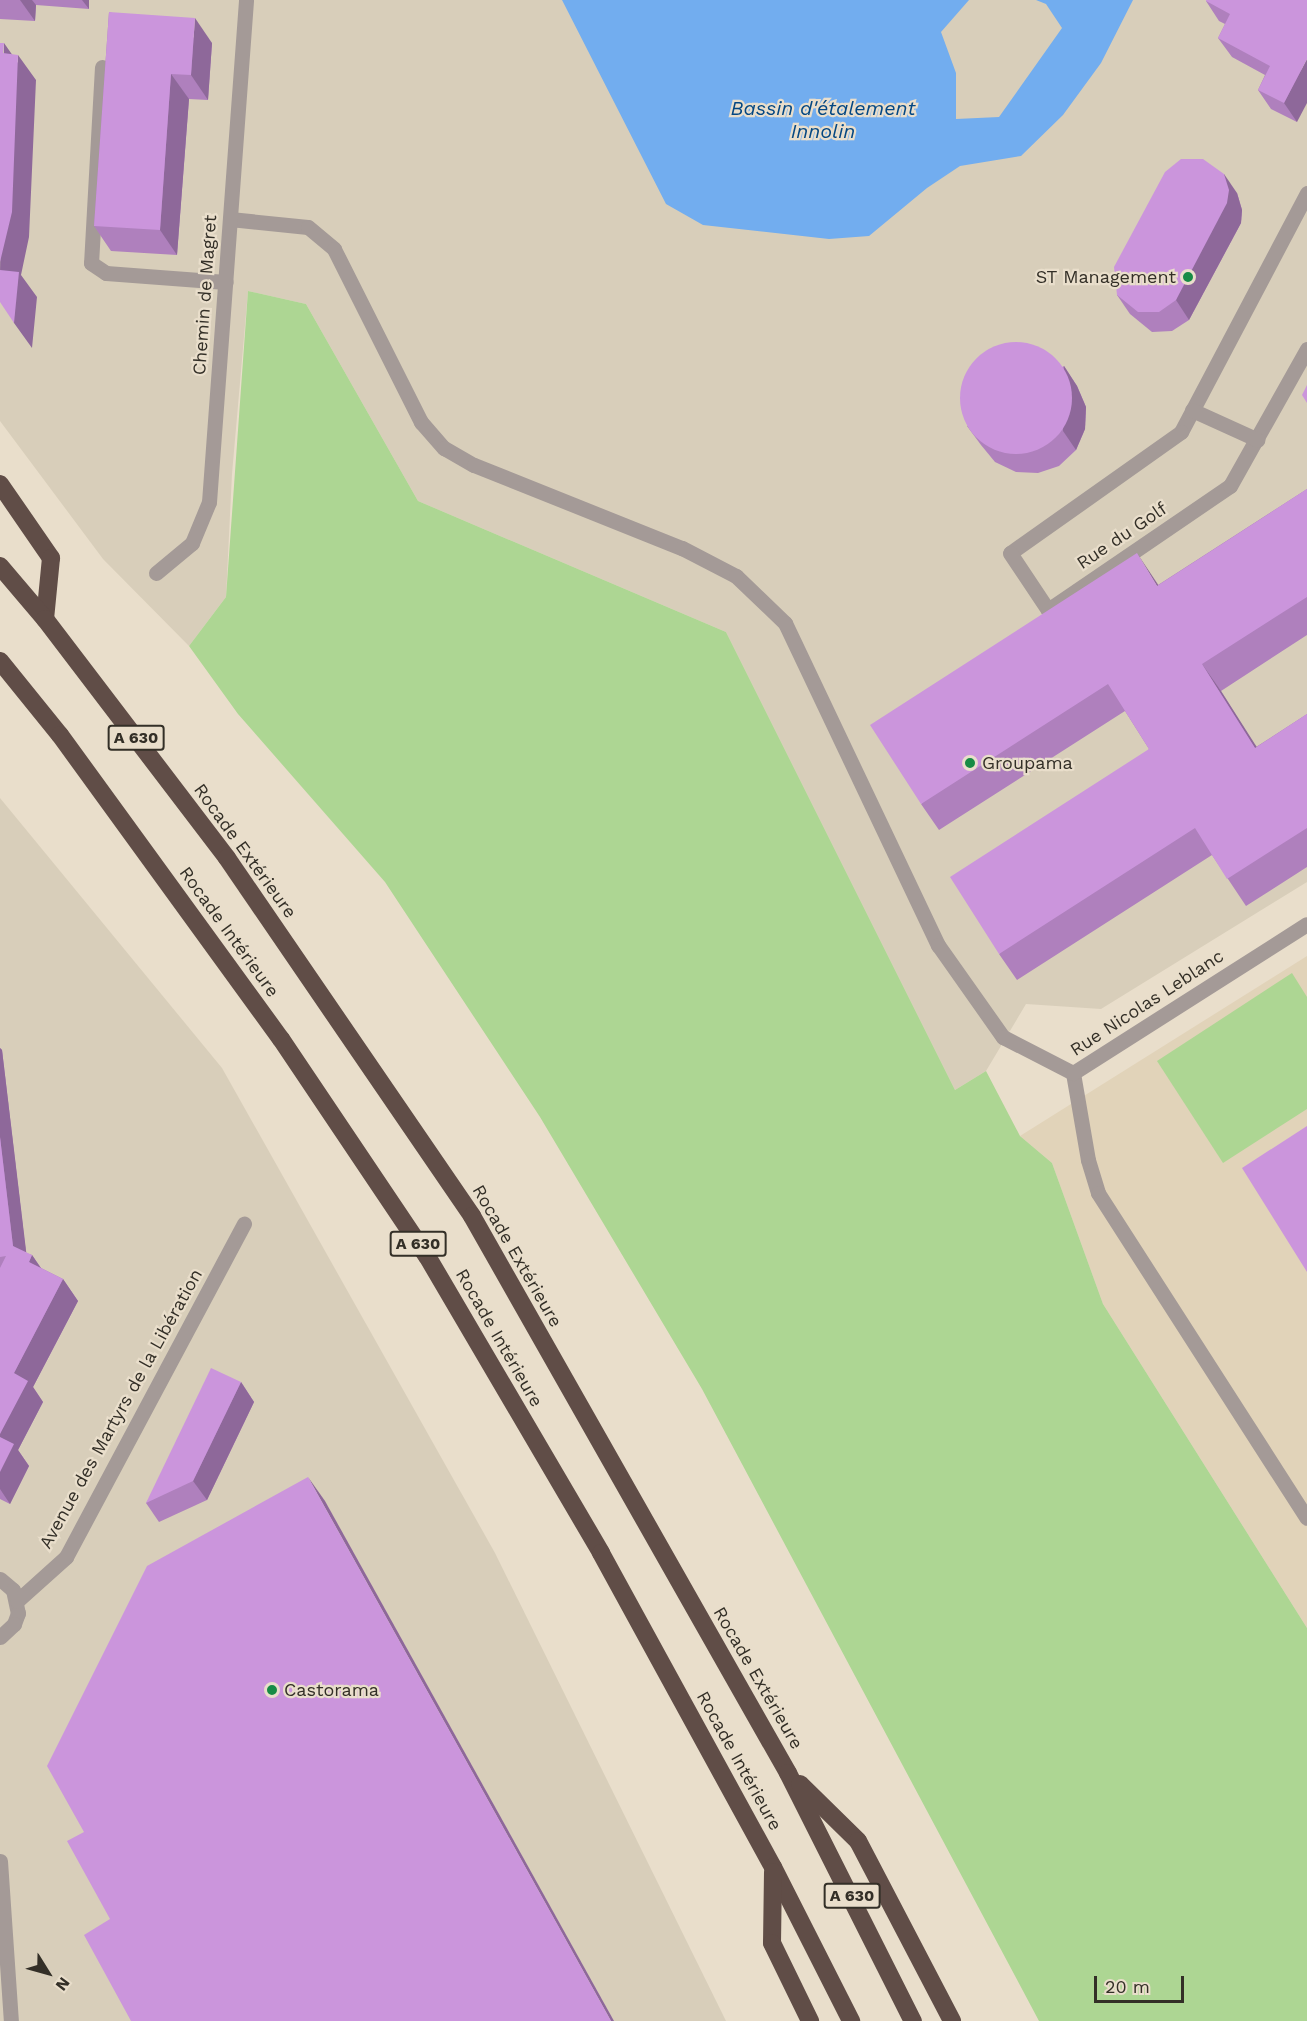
<!DOCTYPE html>
<html>
<head>
<meta charset="utf-8">
<style>
	body { margin:0 }
	#map { position:relative; width:1307px; height:2021px; overflow:hidden; background:#e9decb; font-family:"Work Sans",sans-serif }
	div>[style] { position:absolute }
	.commercial>* { inset:0; background:#d8ceba }
	.built>* { inset:0; background:#e1d3b9 }
	.green>* { inset:0; background:#add693 }
	.water>* { inset:0; background:#72adef }
	.lane>* { height:15px; margin:-7.5px; padding:0 7.5px; transform-origin:7.5px; border-radius:7.5px; background:#a49a97 }
	.street>* { height:15px; margin:-7.5px; padding:0 7.5px; transform-origin:7.5px; border-radius:7.5px; background:#a49a97 }
	.highway>* { height:18px; margin:-9px; padding:0 9px; transform-origin:9px; border-radius:9px; background:#604d47 }
	.wall>* { inset:0; background:#af80bd }
	.shaded-wall>* { inset:0; background:#8e689a }
	.building>* { inset:0; background:#cb95dc }
	.round { border-radius:50% }
	.dots>* { width:16px; height:16px; translate:-50% -50%; box-sizing:border-box; border:3px solid #e9decb; border-radius:50% }
	span { translate:-50% -50%; white-space:nowrap; text-align:center; line-height:1.15; -webkit-text-stroke:4.5px #e9decb; paint-order:stroke }
	.shield-label span { padding:2px 4px; background:#e9decb; border:2px solid; border-radius:4px; -webkit-text-stroke-width:0 }
	.shield-label { font-size:16px; color:#332f27; font-weight:700 }
	.poi-label { font-size:18px; color:#332f27 }
	.right { translate:-100% -50%; text-align:right }
	.left { translate:0 -50%; text-align:left }
	.street-label { font-size:18px; color:#332f27 }
	.water-label { font-size:20px; color:#044782; font-style:italic }
	.north { position:absolute; left:18px; top:1943px; width:60px; height:60px; -webkit-text-stroke:4px #e9decb; paint-order:stroke; rotate:127deg; font-size:16px; font-weight:700; line-height:24px; text-align:center; color:#332f27 }
	.north::after { content:''; display:block; margin:auto; width:21px; height:27px; background:#332f27; clip-path:polygon(50% 0,100% 100%,50% 72%,0 100%) }
	.scale { position:absolute; left:1094px; top:1976px; width:90px; height:27px; box-sizing:border-box; border:3px solid #332f27; border-top:0; padding-left:8px; font-size:18px; line-height:21px; white-space:nowrap; color:#332f27; -webkit-text-stroke:4px #e9decb; paint-order:stroke }
</style>
</head>
<body>
<div id="map">
	<div class="commercial">
		<div style="clip-path:polygon(0 0,1307px 0,1307px 882px,1101px 1009px,1026px 1004px,986px 1071px,955px 1090px,726px 632px,418px 501px,306px 304px,248px 291px,232px 474px,226px 597px,189px 646px,103px 559px,0 421px)"></div>
		<div style="clip-path:polygon(0 798px,222px 1068px,495px 1553px,726px 2021px,0 2021px)"></div>
	</div>
	<div class="built">
		<div style="clip-path:polygon(1307px 956px,1307px 1628px,1103px 1304px,1052px 1163px,1020px 1136px)"></div>
	</div>
	<div class="green">
		<div style="clip-path:polygon(248px 291px,306px 304px,418px 501px,726px 632px,955px 1090px,986px 1071px,1020px 1136px,1052px 1163px,1103px 1304px,1307px 1628px,1307px 2021px,1039px 2021px,702px 1389px,540px 1117px,385px 882px,238px 714px,189px 646px,226px 597px)"></div>
		<div style="clip-path:polygon(1292px 973px,1307px 997px,1307px 1109px,1223px 1163px,1157px 1061px)"></div>
	</div>
	<div class="water">
		<div style="clip-path:polygon(562px 0,969px 0,941px 32px,956px 73px,956px 119px,999px 117px,1062px 28px,1046px 4px,1036px 0,1133px 0,1101px 63px,1063px 115px,1021px 156px,960px 166px,927px 188px,869px 236px,829px 239px,703px 225px,666px 204px)"></div>
	</div>
	<div class="lane">
		<div style="left:102px;top:67px;width:196px;rotate:93.2deg"></div>
		<div style="left:91px;top:263px;width:18px;rotate:34deg"></div>
		<div style="left:106px;top:273px;width:120px;rotate:4.3deg"></div>
		<div style="left:1307px;top:193px;width:270px;rotate:117.8deg"></div>
		<div style="left:1181px;top:432px;width:209px;rotate:144.7deg"></div>
		<div style="left:1010px;top:553px;width:69px;rotate:56.3deg"></div>
		<div style="left:1048px;top:610px;width:220px;rotate:-34.3deg"></div>
		<div style="left:1230px;top:486px;width:157px;rotate:-60.7deg"></div>
		<div style="left:1192px;top:410px;width:72px;rotate:24.4deg"></div>
		<div style="left:1073px;top:1073px;width:88px;rotate:80.2deg"></div>
		<div style="left:1088px;top:1160px;width:34px;rotate:73deg"></div>
		<div style="left:1098px;top:1193px;width:386px;rotate:57.3deg"></div>
	</div>
	<div class="street">
		<div style="left:230px;top:219px;width:78px;rotate:5.9deg"></div>
		<div style="left:308px;top:227px;width:34px;rotate:40deg"></div>
		<div style="left:334px;top:249px;width:194px;rotate:63.3deg"></div>
		<div style="left:421px;top:422px;width:35px;rotate:49deg"></div>
		<div style="left:444px;top:448px;width:34px;rotate:30deg"></div>
		<div style="left:474px;top:465px;width:224px;rotate:21.8deg"></div>
		<div style="left:682px;top:548px;width:61px;rotate:27.4deg"></div>
		<div style="left:736px;top:576px;width:68px;rotate:43.8deg"></div>
		<div style="left:785px;top:623px;width:357px;rotate:64.6deg"></div>
		<div style="left:938px;top:945px;width:113px;rotate:54.8deg"></div>
		<div style="left:1003px;top:1037px;width:79px;rotate:27.2deg"></div>
		<div style="left:1073px;top:1073px;width:277px;rotate:-32.5deg"></div>
		<div style="left:156px;top:573px;width:47px;rotate:-39.8deg"></div>
		<div style="left:192px;top:543px;width:44px;rotate:-67.5deg"></div>
		<div style="left:209px;top:502px;width:503px;rotate:-85.78deg"></div>
		<div style="left:0;top:1579px;width:17px;rotate:40deg"></div>
		<div style="left:13px;top:1590px;width:24px;rotate:78deg"></div>
		<div style="left:18px;top:1613px;width:12px;rotate:110deg"></div>
		<div style="left:14px;top:1624px;width:19px;rotate:137deg"></div>
		<div style="left:17px;top:1601px;width:66px;rotate:-41.9deg"></div>
		<div style="left:66px;top:1557px;width:378px;rotate:-61.9deg"></div>
		<div style="left:0;top:1861px;width:160px;rotate:86.1deg"></div>
	</div>
	<div class="highway">
		<div style="left:0;top:484px;width:90px;rotate:55.4deg"></div>
		<div style="left:51px;top:558px;width:61px;rotate:95.6deg"></div>
		<div style="left:0;top:566px;width:70px;rotate:49.7deg"></div>
		<div style="left:45px;top:619px;width:300px;rotate:52.7deg"></div>
		<div style="left:227px;top:858px;width:434px;rotate:55.6deg"></div>
		<div style="left:472px;top:1216px;width:640px;rotate:60.43deg"></div>
		<div style="left:788px;top:1773px;width:278px;rotate:63.3deg"></div>
		<div style="left:0;top:661px;width:95px;rotate:51deg"></div>
		<div style="left:60px;top:735px;width:376px;rotate:54deg"></div>
		<div style="left:281px;top:1039px;width:262px;rotate:56.1deg"></div>
		<div style="left:427px;top:1256px;width:344px;rotate:59.6deg"></div>
		<div style="left:601px;top:1553px;width:358px;rotate:61.3deg"></div>
		<div style="left:773px;top:1867px;width:173px;rotate:63.1deg"></div>
		<div style="left:800px;top:1784px;width:81px;rotate:44.5deg"></div>
		<div style="left:858px;top:1841px;width:203px;rotate:62.4deg"></div>
		<div style="left:773px;top:1872px;width:71px;rotate:90.8deg"></div>
		<div style="left:772px;top:1943px;width:87px;rotate:64deg"></div>
	</div>
	<div class="wall">
		<div style="clip-path:polygon(0 0,89px 0,89px 9px,36px 5px,35px 21px,0 19px)"></div>
		<div style="clip-path:polygon(1307px 0,1297px 122px,1271px 109px,1258px 90px,1265px 75px,1232px 57px,1218px 38px,1225px 24px,1219px 21px,1206px 1px)"></div>
		<div style="clip-path:polygon(109px 12px,212px 43px,208px 100px,189px 99px,177px 255px,111px 251px,94px 226px)"></div>
		<div style="clip-path:polygon(1237px 193px,1242px 210px,1241px 223px,1189px 320px,1172px 331px,1152px 332px,1130px 314px,1117px 295px)"></div>
		<div style="clip-path:polygon(1064px 366px,1077px 386px,1086px 407px,1085px 429px,1076px 450px,1059px 466px,1038px 473px,1016px 472px,995px 462px,981px 445px,967px 426px)"></div>
		<div style="clip-path:polygon(1307px 489px,1307px 635px,1221px 691px,1256px 747px,1307px 714px,1307px 867px,1246px 906px,1212px 855px,1017px 980px,999px 954px,1149px 749px,1125px 711px,939px 830px,921px 804px,1158px 585px)"></div>
		<div style="clip-path:polygon(0 1048px,2px 1050px,26px 1253px,32px 1255px,41px 1268px,63px 1279px,78px 1301px,33px 1387px,43px 1402px,18px 1450px,29px 1466px,10px 1504px,0 1499px)"></div>
		<div style="clip-path:polygon(241px 1382px,254px 1402px,207px 1500px,159px 1522px,146px 1503px)"></div>
	</div>
	<div class="shaded-wall">
		<div style="clip-path:polygon(20px 0,32px 0,36px 5px,35px 21px)"></div>
		<div style="clip-path:polygon(82px 0,89px 0,89px 9px)"></div>
		<div style="clip-path:polygon(195px 18px,212px 43px,208px 100px,191px 75px)"></div>
		<div style="clip-path:polygon(4px 43px,18px 63px,18px 55px,36px 80px,29px 237px,21px 275px,37px 297px,32px 348px,14px 323px,0 273px)"></div>
		<div style="clip-path:polygon(1307px 59px,1307px 103px,1297px 122px,1284px 103px)"></div>
		<div style="clip-path:polygon(171px 74px,189px 99px,177px 255px,160px 230px)"></div>
		<div style="clip-path:polygon(1224px 174px,1237px 193px,1242px 210px,1241px 223px,1189px 320px,1176px 300px)"></div>
		<div style="clip-path:polygon(1064px 366px,1077px 386px,1086px 407px,1085px 429px,1076px 450px,1063px 431px)"></div>
		<div style="clip-path:polygon(1137px 553px,1155px 580px,1176px 612px,1157px 586px)"></div>
		<div style="clip-path:polygon(1202px 664px,1221px 691px,1274px 774px,1255px 748px)"></div>
		<div style="clip-path:polygon(0 1048px,2px 1050px,28px 1267px,13px 1246px,0 1137px)"></div>
		<div style="clip-path:polygon(32px 1255px,47px 1277px,29px 1262px)"></div>
		<div style="clip-path:polygon(63px 1279px,78px 1301px,33px 1387px,43px 1402px,18px 1450px,29px 1466px,10px 1504px,0 1489px,0 1434px,14px 1373px)"></div>
		<div style="clip-path:polygon(241px 1382px,254px 1402px,207px 1500px,193px 1481px)"></div>
		<div style="clip-path:polygon(308px 1477px,325px 1501px,614px 2021px,611px 2021px)"></div>
	</div>
	<div class="building">
		<div style="clip-path:polygon(1206px 0,1307px 0,1307px 59px,1284px 103px,1258px 90px,1270px 66px,1218px 38px,1230px 14px,1206px 1px)"></div>
		<div style="clip-path:polygon(109px 12px,195px 18px,191px 75px,171px 74px,160px 230px,94px 226px)"></div>
		<div style="clip-path:polygon(0 43px,4px 43px,3px 53px,18px 55px,12px 212px,0 262px)"></div>
		<div style="clip-path:polygon(1181px 159px,1203px 159px,1224px 174px,1229px 190px,1227px 203px,1176px 300px,1159px 312px,1138px 312px,1117px 295px,1114px 267px,1165px 172px)"></div>
		<div style="clip-path:polygon(0 270px,19px 272px,14px 323px,0 302px)"></div>
		<div class="round" style="left:960px;top:342px;width:112px;height:112px"></div>
		<div style="clip-path:polygon(1307px 385px,1307px 403px,1302px 395px)"></div>
		<div style="clip-path:polygon(1307px 489px,1307px 597px,1202px 664px,1255px 748px,1307px 714px,1307px 828px,1227px 879px,1195px 828px,999px 954px,950px 877px,1149px 749px,1108px 684px,921px 804px,870px 725px,1137px 553px,1157px 586px)"></div>
		<div style="clip-path:polygon(1307px 1126px,1307px 1272px,1242px 1168px)"></div>
		<div style="clip-path:polygon(0 1137px,13px 1246px,32px 1255px,29px 1262px,63px 1279px,14px 1373px,28px 1381px,0 1434px,0 1268px,6px 1256px,0 1257px)"></div>
		<div style="clip-path:polygon(211px 1368px,241px 1382px,193px 1481px,146px 1503px)"></div>
		<div style="clip-path:polygon(0 1437px,14px 1444px,0 1472px)"></div>
		<div style="clip-path:polygon(308px 1477px,611px 2021px,131px 2021px,84px 1935px,110px 1919px,67px 1841px,84px 1832px,47px 1766px,147px 1566px)"></div>
	</div>
	<div class="dots">
		<div style="left:1188px;top:277px;background:#178b45"></div>
		<div style="left:970px;top:763px;background:#178b45"></div>
		<div style="left:272px;top:1690px;background:#178b45"></div>
	</div>
	<div class="shield-label">
		<span style="left:136px;top:738px">A 630</span>
		<span style="left:418px;top:1244px">A 630</span>
		<span style="left:852px;top:1896px">A 630</span>
	</div>
	<div class="poi-label">
		<span class="right" style="left:1176px;top:277px">ST Management</span>
		<span class="left" style="left:982px;top:763px">Groupama</span>
		<span class="left" style="left:284px;top:1690px">Castorama</span>
	</div>
	<div class="street-label">
		<span style="left:205px;top:295px;rotate:-86deg">Chemin de Magret</span>
		<span style="left:1122px;top:536px;rotate:-34deg">Rue du Golf</span>
		<span style="left:245px;top:851px;rotate:54deg">Rocade Extérieure</span>
		<span style="left:229px;top:932px;rotate:54deg">Rocade Intérieure</span>
		<span style="left:1147px;top:1003px;rotate:-33deg">Rue Nicolas Leblanc</span>
		<span style="left:517px;top:1256px;rotate:60deg">Rocade Extérieure</span>
		<span style="left:499px;top:1338px;rotate:60deg">Rocade Intérieure</span>
		<span style="left:121px;top:1409px;rotate:-61deg">Avenue des Martyrs de la Libération</span>
		<span style="left:758px;top:1678px;rotate:60deg">Rocade Extérieure</span>
		<span style="left:739px;top:1761px;rotate:61deg">Rocade Intérieure</span>
	</div>
	<div class="water-label">
		<span style="left:823px;top:120px">Bassin d'étalement<br>Innolin</span>
	</div>
	<div class="north">N</div>
	<div class="scale">20 m</div>
</div>
</body>
</html>
